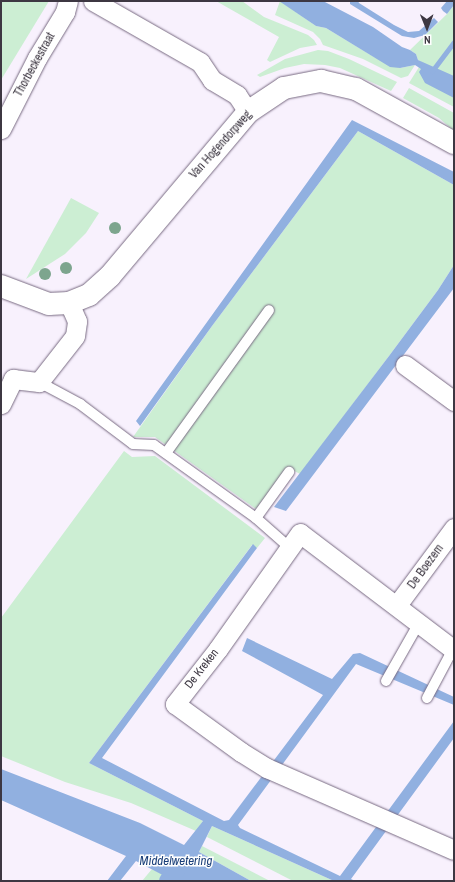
<!DOCTYPE html>
<html>
<head>
<meta charset="utf-8">
<style>
	body { margin:0 }
	#map { position:relative; width:455px; height:882px; overflow:hidden; background:#f8f1fd; font-family:"Archivo Narrow",sans-serif }
	div>[style] { position:absolute }
	.green>* { inset:0; background:#cceed3 }
	.water>* { inset:0; background:#91b0e0 }
	.stream>* { height:5px; margin:-2.5px; padding:0 2.5px; transform-origin:2.5px; border-radius:2.5px; background:#91b0e0 }
	.canal>* { height:18px; margin:-9px; padding:0 9px; transform-origin:9px; border-radius:9px; background:#91b0e0 }
	.roads { filter:drop-shadow(0 0 1px #786a82) drop-shadow(0 0 1px #786a82) }
	.service>* { height:10px; margin:-5px; padding:0 5px; transform-origin:5px; border-radius:5px; background:#fff }
	.minor>* { height:19px; margin:-9.5px; padding:0 9.5px; transform-origin:9.5px; border-radius:9.5px; background:#fff }
	.tertiary>* { height:22px; margin:-11px; padding:0 11px; transform-origin:11px; border-radius:11px; background:#fff }
	.trees>* { width:12px; height:12px; margin:-6px; border-radius:50%; background:#7da58e }
	span { translate:-50% -50%; white-space:nowrap; text-align:center; line-height:1.15; -webkit-text-stroke:3px #fff; paint-order:stroke }
	.street-label { font-size:12px; color:#3d3742 }
	.water-label { font-size:13px; color:#1a3f79; font-style:italic }
	.frame { position:absolute; inset:0; border:2px solid #3d3742; pointer-events:none }
	.north { position:absolute; left:407px; top:8px; width:40px; height:40px; -webkit-text-stroke:3px #fff; paint-order:stroke; rotate:179deg; font-size:11px; font-weight:700; line-height:16px; text-align:center; color:#3d3742 }
	.north::after { content:''; display:block; margin:auto; width:14px; height:18px; background:#3d3742; clip-path:polygon(50% 0,100% 100%,50% 72%,0 100%) }
</style>
</head>
<body>
<div id="map">
	<div class="green">
		<div style="clip-path:polygon(1px 1px,49px 1px,1px 80px)"></div>
		<div style="clip-path:polygon(216px 1px,242px 1px,264px 17px,308px 35px,314px 40px,317px 45px,300px 48px,270px 62px,267px 60px,279px 37px)"></div>
		<div style="clip-path:polygon(280px 1px,316px 26px,326px 28px,374px 57px,400px 68px,415px 65px,408px 76px,401px 78px,363px 59px,323px 45px,320px 39px,313px 32px,275px 15px)"></div>
		<div style="clip-path:polygon(454px 5px,454px 107px,409px 83px,419px 67px,425px 64px,418px 60px,416px 54px,410px 50px,447px 14px)"></div>
		<div style="clip-path:polygon(318px 50px,328px 51px,349px 59px,397px 82px,391px 91px,340px 68px,325px 65px,304px 64px,285px 68px,260px 77px,257px 75px,285px 59px)"></div>
		<div style="clip-path:polygon(409px 88px,454px 113px,454px 131px,439px 118px,403px 98px)"></div>
		<div style="clip-path:polygon(358px 131px,454px 185px,454px 265px,438px 290px,389px 356px,300px 474px,287px 467px,256px 509px,155px 437px,133px 437px,212px 326px)"></div>
		<div style="clip-path:polygon(71px 198px,99px 213px,86px 233px,65px 254px,26px 279px)"></div>
		<div style="clip-path:polygon(124px 451px,132px 457px,155px 456px,265px 538px,257px 548px,252px 545px,89px 763px,203px 821px,196px 831px,131px 803px,65px 782px,1px 756px,1px 618px)"></div>
		<div style="clip-path:polygon(212px 826px,334px 881px,293px 881px,207px 837px)"></div>
		<div style="clip-path:polygon(202px 846px,270px 881px,251px 881px,199px 852px)"></div>
		<div style="clip-path:polygon(152px 869px,164px 875px,174px 881px,142px 881px)"></div>
	</div>
	<div class="water">
		<div style="clip-path:polygon(279px 1px,323px 1px,373px 27px,402px 47px,410px 50px,416px 54px,418px 60px,454px 76px,454px 98px,425px 83px,419px 72px,421px 69px,415px 65px,400px 68px,390px 67px,326px 28px,316px 26px)"></div>
		<div style="clip-path:polygon(350px 1px,358px 1px,359px 3px,394px 25px,408px 32px,419px 31px,434px 18px,438px 22px,425px 35px,414px 38px,402px 36px,350px 4px)"></div>
		<div style="clip-path:polygon(447px 1px,454px 1px,454px 5px,447px 14px,443px 11px,441px 8px)"></div>
		<div style="clip-path:polygon(352px 120px,454px 172px,454px 185px,358px 131px,212px 326px,140px 426px,136px 421px)"></div>
		<div style="clip-path:polygon(454px 265px,454px 288px,286px 511px,274px 507px,389px 356px,438px 290px)"></div>
		<div style="clip-path:polygon(253px 544px,257px 548px,102px 758px,224px 821px,229px 820px,323px 695px,242px 651px,247px 638px,332px 679px,353px 654px,360px 653px,454px 697px,454px 705px,356px 664px,238px 825px,240px 828px,340px 876px,454px 721px,454px 738px,351px 879px,355px 881px,334px 881px,212px 826px,199px 852px,251px 881px,174px 881px,136px 861px,120px 881px,107px 881px,126px 856px,1px 800px,1px 769px,140px 823px,184px 845px,203px 821px,89px 763px)"></div>
	</div>
	<div class="stream">
		<div style="left:432px;top:71px;width:36px;rotate:-53deg"></div>
	</div>
	<div class="canal">
		<div style="left:168px;top:881px;width:19px;rotate:-54deg"></div>
	</div>
	<div class="roads">
		<div class="service">
			<div style="left:39px;top:382px;width:47px;rotate:28.2deg"></div>
			<div style="left:80px;top:404px;width:66px;rotate:37deg"></div>
			<div style="left:133px;top:444px;width:21px;rotate:3deg"></div>
			<div style="left:154px;top:445px;width:125px;rotate:35.6deg"></div>
			<div style="left:256px;top:518px;width:45px;rotate:41.4deg"></div>
			<div style="left:166px;top:453px;width:176px;rotate:-54.2deg"></div>
			<div style="left:256px;top:518px;width:57px;rotate:-54.3deg"></div>
			<div style="left:386px;top:681px;width:67px;rotate:-60.4deg"></div>
			<div style="left:427px;top:698px;width:55px;rotate:-62deg"></div>
		</div>
		<div class="minor">
			<div style="left:93px;top:1px;width:123px;rotate:29.7deg"></div>
			<div style="left:200px;top:62px;width:22px;rotate:56deg"></div>
			<div style="left:212px;top:80px;width:29px;rotate:31deg"></div>
			<div style="left:237px;top:95px;width:20px;rotate:57deg"></div>
			<div style="left:1px;top:129px;width:80px;rotate:-63.1deg"></div>
			<div style="left:37px;top:58px;width:54px;rotate:-58.7deg"></div>
			<div style="left:65px;top:12px;width:11px;rotate:-75deg"></div>
			<div style="left:405px;top:365px;width:61px;rotate:36.3deg"></div>
			<div style="left:1px;top:404px;width:28px;rotate:-64deg"></div>
			<div style="left:13px;top:379px;width:26px;rotate:7deg"></div>
			<div style="left:39px;top:382px;width:58px;rotate:-52deg"></div>
			<div style="left:75px;top:336px;width:15px;rotate:-82deg"></div>
			<div style="left:77px;top:321px;width:20px;rotate:-114deg"></div>
			<div style="left:397px;top:605px;width:96px;rotate:-53.5deg"></div>
			<div style="left:454px;top:650px;width:193px;rotate:-142.8deg"></div>
			<div style="left:300px;top:533px;width:142px;rotate:125.3deg"></div>
			<div style="left:218px;top:649px;width:70px;rotate:128deg"></div>
			<div style="left:175px;top:704px;width:82px;rotate:36deg"></div>
			<div style="left:241px;top:752px;width:31px;rotate:32deg"></div>
			<div style="left:267px;top:768px;width:204px;rotate:23.7deg"></div>
		</div>
		<div class="tertiary">
			<div style="left:1px;top:286px;width:51px;rotate:20.6deg"></div>
			<div style="left:49px;top:304px;width:20px;rotate:-3deg"></div>
			<div style="left:69px;top:303px;width:22px;rotate:-22deg"></div>
			<div style="left:89px;top:295px;width:28px;rotate:-42deg"></div>
			<div style="left:110px;top:276px;width:214px;rotate:-49.9deg"></div>
			<div style="left:248px;top:112px;width:43px;rotate:-33.7deg"></div>
			<div style="left:284px;top:88px;width:38px;rotate:-11deg"></div>
			<div style="left:321px;top:81px;width:36px;rotate:13deg"></div>
			<div style="left:356px;top:89px;width:112px;rotate:28.9deg"></div>
		</div>
	</div>
	<div class="trees">
		<div style="left:115px;top:228px"></div>
		<div style="left:66px;top:268px"></div>
		<div style="left:45px;top:274px"></div>
	</div>
	<div class="street-label">
		<span style="left:35px;top:65px;rotate:-61deg">Thorbeckestraat</span>
		<span style="left:221px;top:145px;rotate:-48deg">Van Hogendorpweg</span>
		<span style="left:426px;top:567px;rotate:-54deg">De Boezem</span>
		<span style="left:202px;top:669px;rotate:-52deg">De Kreken</span>
	</div>
	<div class="water-label">
		<span style="left:176px;top:861px">Middelwetering</span>
	</div>
	<div class="frame"></div>
	<div class="north">N</div>
</div>
</body>
</html>
